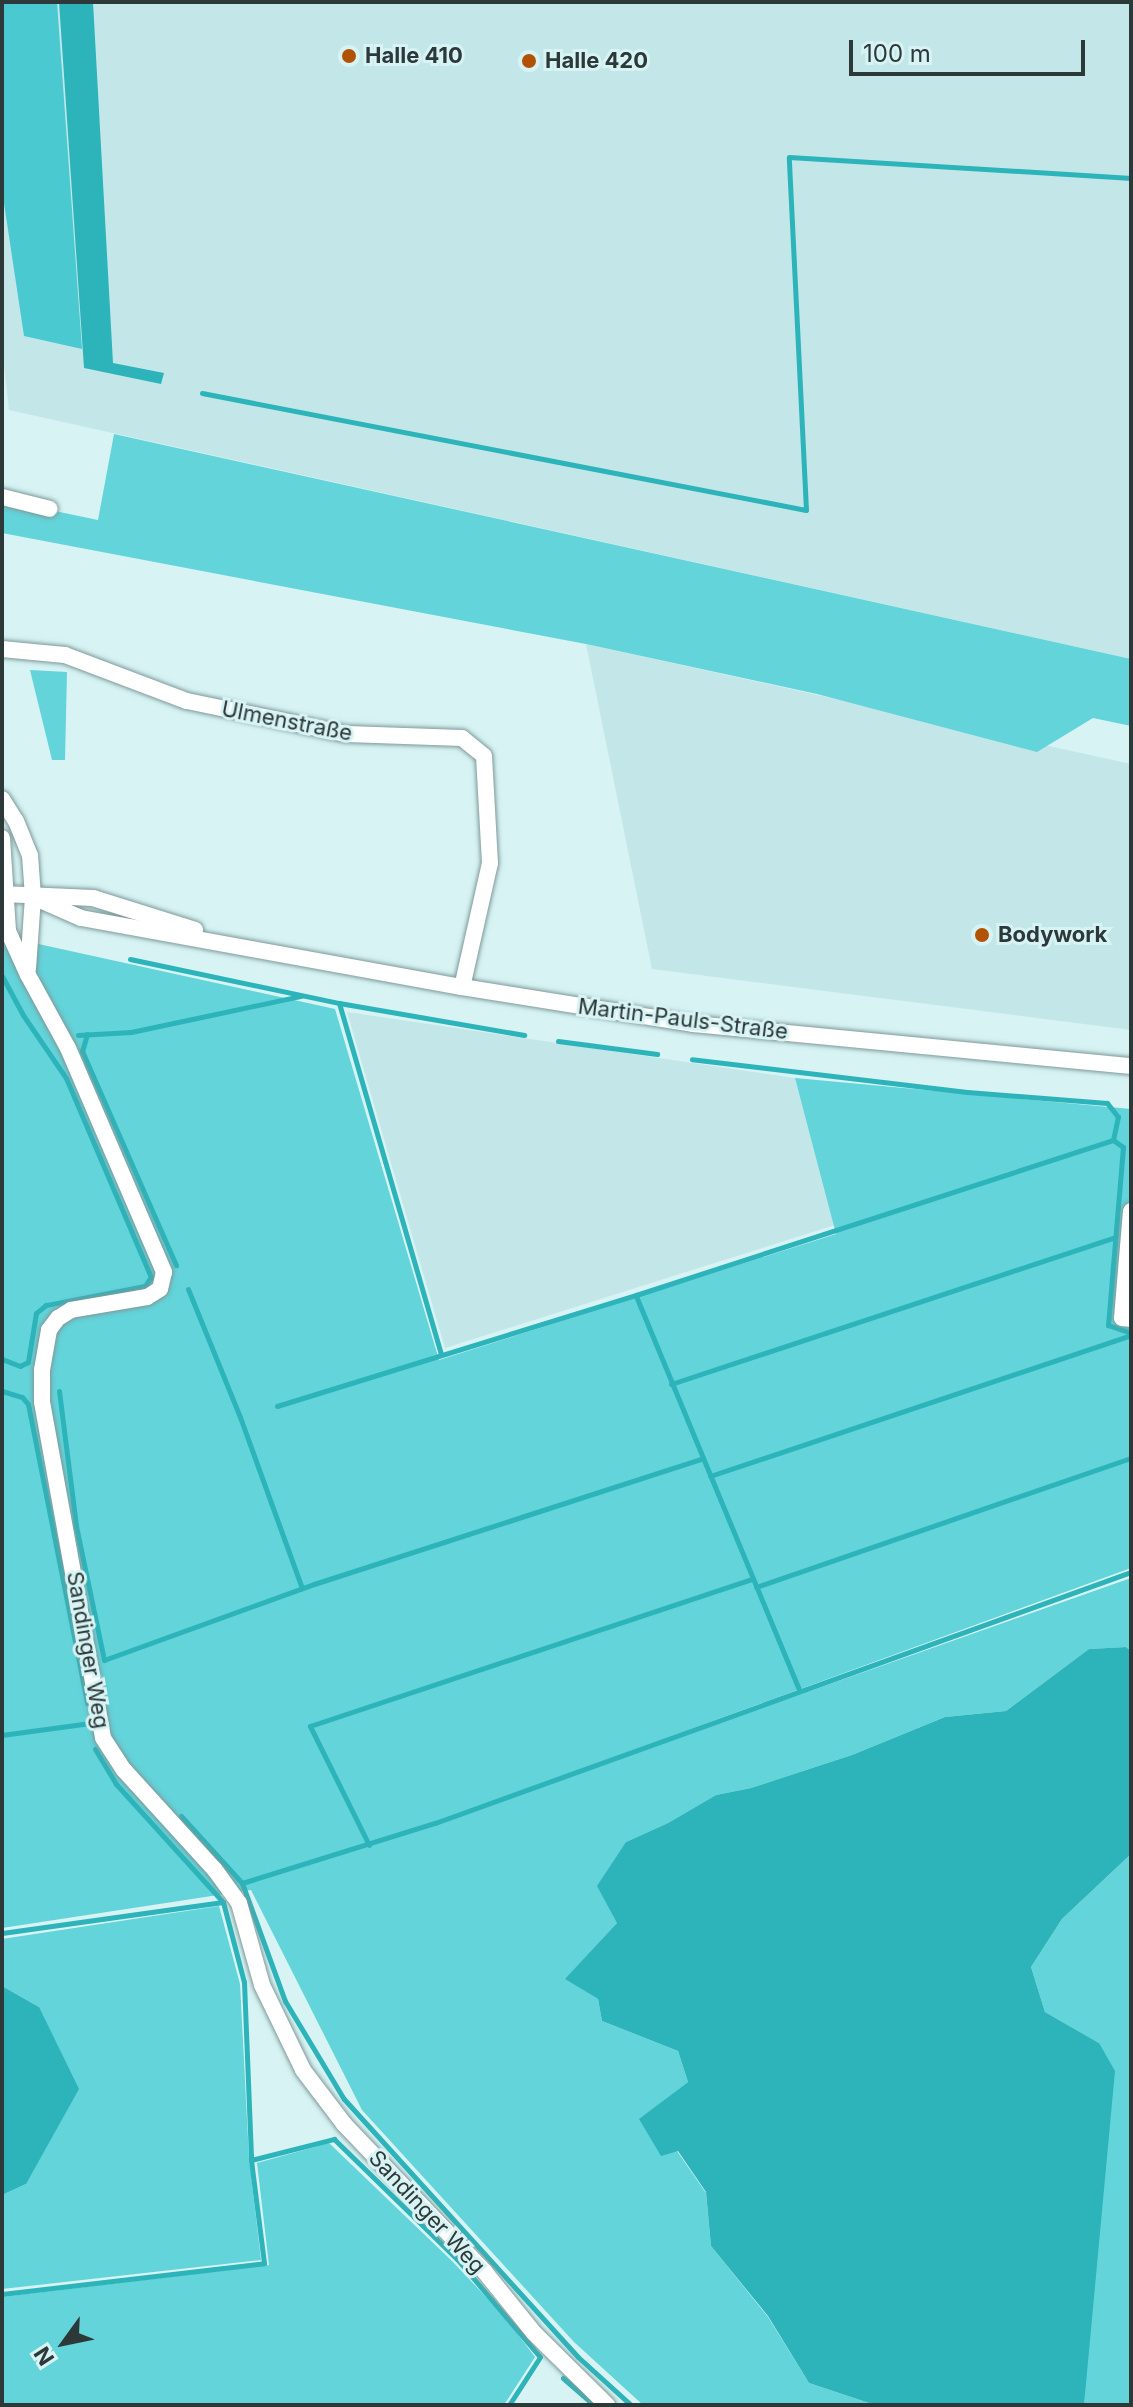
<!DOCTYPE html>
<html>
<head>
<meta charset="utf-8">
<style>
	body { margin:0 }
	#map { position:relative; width:1133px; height:2407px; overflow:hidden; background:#d7f3f4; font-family:Inter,sans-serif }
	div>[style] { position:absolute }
	.built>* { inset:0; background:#c3e7e9 }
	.green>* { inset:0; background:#63d4da }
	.forest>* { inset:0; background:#4acad0 }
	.water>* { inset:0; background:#2cb4ba }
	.stream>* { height:5px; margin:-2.5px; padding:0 2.5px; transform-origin:2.5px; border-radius:2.5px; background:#2cb4ba }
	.roads { filter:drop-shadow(0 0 2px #7f999a) drop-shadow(0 0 2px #7f999a) }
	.minor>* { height:16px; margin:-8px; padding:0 8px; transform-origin:8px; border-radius:8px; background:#fff }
	.dots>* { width:22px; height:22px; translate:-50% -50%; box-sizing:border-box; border:4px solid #d7f3f4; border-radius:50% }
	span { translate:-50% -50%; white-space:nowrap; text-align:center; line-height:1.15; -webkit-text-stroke:6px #d7f3f4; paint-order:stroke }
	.poi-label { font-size:22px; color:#2d3838; font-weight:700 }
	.left { translate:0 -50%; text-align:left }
	.street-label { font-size:22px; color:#2d3838 }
	.frame { position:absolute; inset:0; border:4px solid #2d3838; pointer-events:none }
	.north { position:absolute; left:24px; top:2303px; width:80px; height:80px; -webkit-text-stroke:6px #d7f3f4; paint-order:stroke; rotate:237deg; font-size:22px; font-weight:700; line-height:32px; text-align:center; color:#2d3838 }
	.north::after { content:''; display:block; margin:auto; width:28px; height:36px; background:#2d3838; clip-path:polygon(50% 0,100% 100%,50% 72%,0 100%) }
	.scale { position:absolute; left:849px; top:40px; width:236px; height:36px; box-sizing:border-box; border:4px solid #2d3838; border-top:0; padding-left:10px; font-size:24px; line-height:28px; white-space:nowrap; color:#2d3838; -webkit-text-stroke:6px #d7f3f4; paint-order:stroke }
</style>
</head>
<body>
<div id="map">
	<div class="built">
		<div style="clip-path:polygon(2px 2px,1131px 2px,1131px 659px,9px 410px,2px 347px)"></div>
		<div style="clip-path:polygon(586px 644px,1131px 764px,1131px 1030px,652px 969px)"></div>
		<div style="clip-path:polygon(347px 1012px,795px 1078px,835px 1225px,445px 1348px)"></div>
	</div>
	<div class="green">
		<div style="clip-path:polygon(114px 434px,1131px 659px,1131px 726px,1093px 718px,1037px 752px,817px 694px,586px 644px,2px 533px,2px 500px,98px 520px)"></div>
		<div style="clip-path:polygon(30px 670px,67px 672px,65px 760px,52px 760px)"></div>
		<div style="clip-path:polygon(2px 936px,335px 1009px,439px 1360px,836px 1234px,795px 1078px,1131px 1109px,1131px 1568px,365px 1848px,1131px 1578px,1131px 1651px,1126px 1647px,1089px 1649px,1006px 1711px,945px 1717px,852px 1755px,751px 1788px,716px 1795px,668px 1823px,626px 1842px,617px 1923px,566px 1979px,598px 1999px,602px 2021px,678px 2051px,688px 2082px,640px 2119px,677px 2151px,706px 2193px,711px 2246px,768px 2317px,809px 2383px,875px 2405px,643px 2405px,574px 2342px,362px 2110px,251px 1890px,2px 1928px)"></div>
		<div style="clip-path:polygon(1131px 1854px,1131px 2405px,1084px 2405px,1099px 2043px,1045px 2012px,1031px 1967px,1062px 1919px)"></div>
		<div style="clip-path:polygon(219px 1906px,240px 1984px,249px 2158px,261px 2260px,2px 2289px,2px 2195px,26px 2184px,39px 2007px,2px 1986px,2px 1939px)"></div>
		<div style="clip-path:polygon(329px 2143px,453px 2262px,503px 2315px,535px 2357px,504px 2405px,2px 2405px,2px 2297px,269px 2265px,257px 2163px)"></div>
	</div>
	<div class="forest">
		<div style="clip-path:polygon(2px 2px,57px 2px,82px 349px,24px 336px,2px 190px)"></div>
	</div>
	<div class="water">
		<div style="clip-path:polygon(59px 2px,93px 2px,113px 363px,164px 373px,161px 384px,84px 368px)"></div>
		<div style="clip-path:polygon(1126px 1647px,1131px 1651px,1131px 1854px,1062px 1919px,1031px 1967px,1045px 2012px,1099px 2043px,1115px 2071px,1084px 2405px,875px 2405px,809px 2383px,768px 2316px,711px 2246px,706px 2192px,678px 2151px,661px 2156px,639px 2119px,688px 2082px,678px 2051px,602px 2021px,598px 1999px,565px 1979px,617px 1923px,597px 1886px,626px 1842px,668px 1823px,716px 1795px,751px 1788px,852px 1755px,945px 1717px,1006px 1711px,1089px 1649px)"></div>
		<div style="clip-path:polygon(2px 1986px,39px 2007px,79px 2089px,26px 2184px,2px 2195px)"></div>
	</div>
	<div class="stream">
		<div style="left:202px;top:393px;width:615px;rotate:10.96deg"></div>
		<div style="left:806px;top:510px;width:353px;rotate:-92.8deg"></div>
		<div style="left:789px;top:157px;width:343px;rotate:3.5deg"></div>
		<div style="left:130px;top:959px;width:214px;rotate:11.9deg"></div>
		<div style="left:339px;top:1003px;width:188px;rotate:9.8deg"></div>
		<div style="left:2px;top:976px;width:44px;rotate:61.7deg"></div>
		<div style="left:23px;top:1015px;width:76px;rotate:55.7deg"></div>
		<div style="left:66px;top:1078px;width:216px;rotate:66.9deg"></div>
		<div style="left:151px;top:1277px;width:11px;rotate:124deg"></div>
		<div style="left:145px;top:1286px;width:101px;rotate:169.1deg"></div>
		<div style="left:46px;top:1305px;width:13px;rotate:141deg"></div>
		<div style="left:36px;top:1313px;width:50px;rotate:99.3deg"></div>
		<div style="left:28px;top:1362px;width:9px;rotate:153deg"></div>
		<div style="left:20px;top:1366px;width:19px;rotate:-159deg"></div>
		<div style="left:339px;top:1003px;width:366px;rotate:73.8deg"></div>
		<div style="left:87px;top:1034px;width:18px;rotate:106deg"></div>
		<div style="left:82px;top:1051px;width:234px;rotate:66.3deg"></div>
		<div style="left:78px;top:1035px;width:53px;rotate:-3.2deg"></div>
		<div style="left:131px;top:1032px;width:174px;rotate:-12deg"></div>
		<div style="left:558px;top:1041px;width:100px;rotate:7.5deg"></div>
		<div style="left:1113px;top:1140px;width:12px;rotate:35deg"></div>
		<div style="left:1123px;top:1147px;width:179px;rotate:94.8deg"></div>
		<div style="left:1108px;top:1325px;width:24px;rotate:19deg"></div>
		<div style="left:188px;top:1289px;width:138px;rotate:67.9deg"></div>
		<div style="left:240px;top:1417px;width:182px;rotate:70.1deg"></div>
		<div style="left:636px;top:1296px;width:426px;rotate:67.5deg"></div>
		<div style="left:671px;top:1384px;width:468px;rotate:-18.3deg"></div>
		<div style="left:2px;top:1391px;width:21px;rotate:17deg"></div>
		<div style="left:22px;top:1397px;width:9px;rotate:49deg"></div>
		<div style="left:28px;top:1404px;width:305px;rotate:78.8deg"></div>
		<div style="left:59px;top:1391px;width:136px;rotate:82.8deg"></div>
		<div style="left:76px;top:1526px;width:137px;rotate:78.2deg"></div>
		<div style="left:104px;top:1660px;width:223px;rotate:-19.9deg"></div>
		<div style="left:314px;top:1584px;width:406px;rotate:-17.9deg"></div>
		<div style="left:277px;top:1406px;width:376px;rotate:-17.2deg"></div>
		<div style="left:636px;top:1295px;width:502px;rotate:-18deg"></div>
		<div style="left:1113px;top:1140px;width:24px;rotate:-78deg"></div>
		<div style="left:1118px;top:1117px;width:18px;rotate:-128deg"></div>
		<div style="left:1107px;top:1103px;width:140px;rotate:-175.5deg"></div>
		<div style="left:967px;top:1092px;width:277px;rotate:-173.2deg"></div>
		<div style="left:710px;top:1476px;width:444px;rotate:-18.5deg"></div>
		<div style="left:756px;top:1587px;width:397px;rotate:-19deg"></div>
		<div style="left:2px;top:1735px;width:89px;rotate:-7.8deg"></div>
		<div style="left:95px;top:1749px;width:41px;rotate:59deg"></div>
		<div style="left:116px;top:1784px;width:159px;rotate:47.8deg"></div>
		<div style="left:223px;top:1902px;width:83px;rotate:75.3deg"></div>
		<div style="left:244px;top:1982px;width:178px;rotate:87.7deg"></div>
		<div style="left:181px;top:1816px;width:91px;rotate:47.7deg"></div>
		<div style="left:242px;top:1883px;width:126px;rotate:70deg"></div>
		<div style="left:285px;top:2001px;width:114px;rotate:59deg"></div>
		<div style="left:344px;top:2099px;width:348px;rotate:47.8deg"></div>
		<div style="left:578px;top:2357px;width:72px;rotate:42.2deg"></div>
		<div style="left:369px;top:1845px;width:133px;rotate:-116.4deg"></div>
		<div style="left:310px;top:1726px;width:466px;rotate:-18.4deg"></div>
		<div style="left:242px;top:1883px;width:202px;rotate:-17.3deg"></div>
		<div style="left:435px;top:1823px;width:740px;rotate:-19.83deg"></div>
		<div style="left:2px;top:1933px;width:223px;rotate:-8deg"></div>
		<div style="left:2px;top:2294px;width:264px;rotate:-6.7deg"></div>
		<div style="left:264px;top:2263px;width:104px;rotate:-97.2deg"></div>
		<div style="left:251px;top:2160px;width:86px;rotate:-14.2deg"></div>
		<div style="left:334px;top:2139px;width:172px;rotate:44.3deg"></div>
		<div style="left:457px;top:2259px;width:128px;rotate:49.7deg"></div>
		<div style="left:540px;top:2357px;width:57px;rotate:122.9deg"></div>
		<div style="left:563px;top:2378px;width:41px;rotate:41.1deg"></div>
	</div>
	<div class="roads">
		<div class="minor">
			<div style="left:2px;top:497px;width:49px;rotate:14deg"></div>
			<div style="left:2px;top:649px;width:63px;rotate:5.4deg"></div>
			<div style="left:65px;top:655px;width:130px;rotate:20.7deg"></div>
			<div style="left:187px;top:701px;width:163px;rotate:11.7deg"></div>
			<div style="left:347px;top:734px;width:115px;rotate:2deg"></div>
			<div style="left:462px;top:738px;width:28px;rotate:39deg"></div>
			<div style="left:484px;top:756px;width:107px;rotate:86.8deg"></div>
			<div style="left:490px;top:863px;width:127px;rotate:102.7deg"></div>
			<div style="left:2px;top:799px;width:26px;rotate:58deg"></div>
			<div style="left:16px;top:821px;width:37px;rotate:68deg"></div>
			<div style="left:30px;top:855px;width:42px;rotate:85.9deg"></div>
			<div style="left:33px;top:897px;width:72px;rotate:94deg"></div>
			<div style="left:2px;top:838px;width:93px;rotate:86.3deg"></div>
			<div style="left:8px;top:931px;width:48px;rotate:65.6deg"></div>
			<div style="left:28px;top:975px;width:83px;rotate:61.3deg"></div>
			<div style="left:68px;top:1048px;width:244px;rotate:66.8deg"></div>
			<div style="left:164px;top:1272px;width:17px;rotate:103deg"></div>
			<div style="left:160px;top:1289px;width:15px;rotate:148deg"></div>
			<div style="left:147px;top:1297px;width:77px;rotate:170.3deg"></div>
			<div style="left:71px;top:1310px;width:15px;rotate:148deg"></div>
			<div style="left:58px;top:1318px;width:15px;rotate:127deg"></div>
			<div style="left:49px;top:1330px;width:41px;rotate:99.9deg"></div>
			<div style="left:42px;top:1370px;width:32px;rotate:90deg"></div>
			<div style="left:42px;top:1402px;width:341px;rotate:79.7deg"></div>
			<div style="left:103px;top:1738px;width:38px;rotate:57deg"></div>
			<div style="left:124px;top:1770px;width:135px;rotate:47.7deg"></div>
			<div style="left:215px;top:1870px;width:41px;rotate:54deg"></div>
			<div style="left:239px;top:1903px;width:85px;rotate:74.3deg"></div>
			<div style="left:262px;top:1985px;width:94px;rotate:64.2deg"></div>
			<div style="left:303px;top:2070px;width:68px;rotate:52.8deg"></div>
			<div style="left:344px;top:2124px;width:203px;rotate:46.4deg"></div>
			<div style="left:484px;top:2271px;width:80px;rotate:51.1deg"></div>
			<div style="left:534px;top:2333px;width:103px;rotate:44.6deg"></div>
			<div style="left:2px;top:894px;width:91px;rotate:2.5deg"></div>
			<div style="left:93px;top:898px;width:107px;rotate:17.4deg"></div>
			<div style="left:33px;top:897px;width:52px;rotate:23.6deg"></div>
			<div style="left:81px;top:918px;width:387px;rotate:10.3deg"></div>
			<div style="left:462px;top:987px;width:235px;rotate:9.1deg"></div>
			<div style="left:694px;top:1024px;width:439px;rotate:5.5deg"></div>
			<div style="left:1131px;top:1211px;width:107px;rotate:94.8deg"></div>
			<div style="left:1122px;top:1318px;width:9px;rotate:6deg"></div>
		</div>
	</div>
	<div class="dots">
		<div style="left:349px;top:56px;background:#b25205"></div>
		<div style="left:529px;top:61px;background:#b25205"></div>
		<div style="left:982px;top:935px;background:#b25205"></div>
	</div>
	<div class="poi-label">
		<span class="left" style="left:365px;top:56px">Halle 410</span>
		<span class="left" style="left:545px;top:61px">Halle 420</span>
		<span class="left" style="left:998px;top:935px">Bodywork</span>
	</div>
	<div class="street-label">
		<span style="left:287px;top:721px;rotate:11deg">Ulmenstraße</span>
		<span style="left:683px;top:1019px;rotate:7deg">Martin-Pauls-Straße</span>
		<span style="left:88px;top:1650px;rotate:80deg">Sandinger Weg</span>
		<span style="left:427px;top:2212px;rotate:47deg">Sandinger Weg</span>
	</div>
	<div class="frame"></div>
	<div class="north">N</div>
	<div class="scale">100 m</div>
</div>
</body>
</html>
